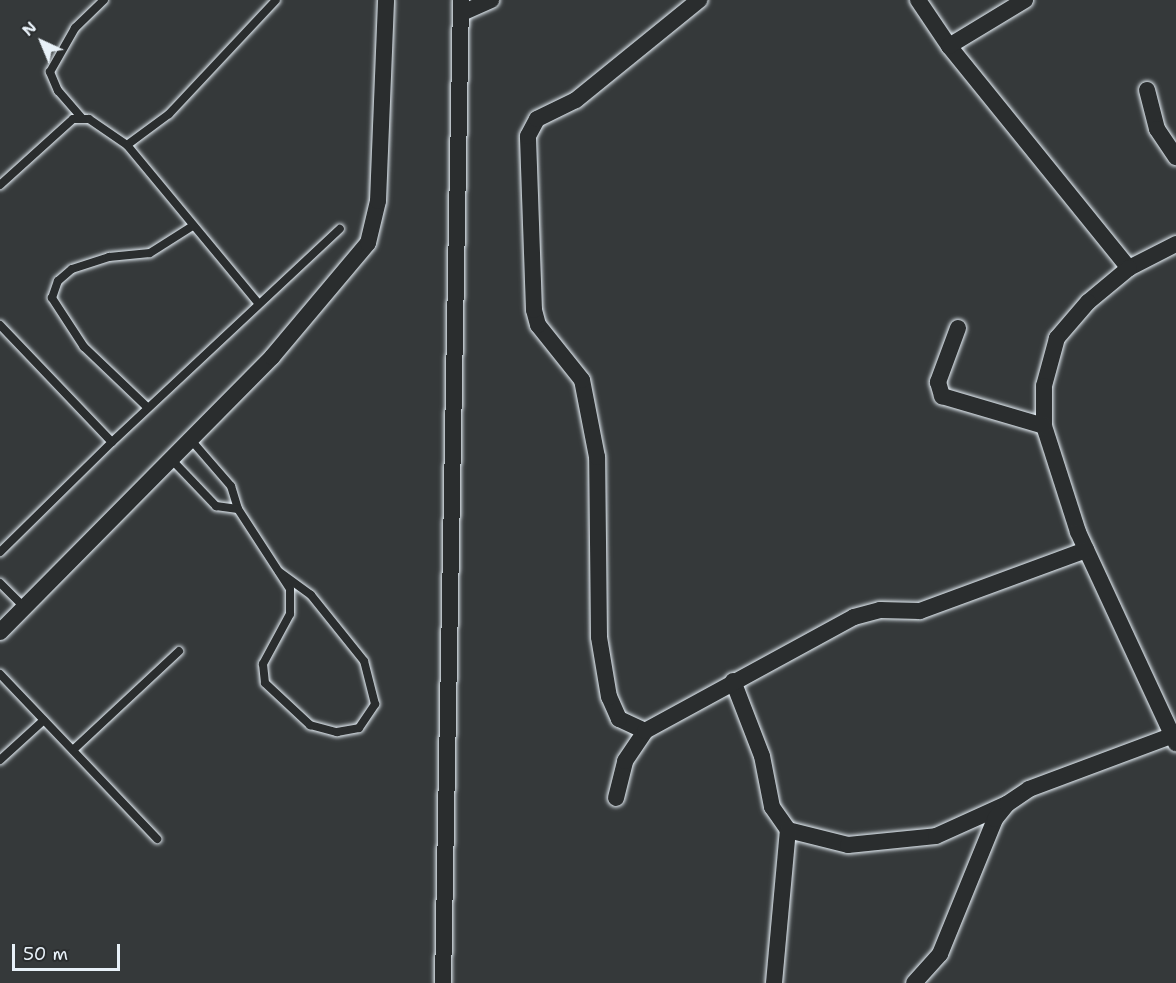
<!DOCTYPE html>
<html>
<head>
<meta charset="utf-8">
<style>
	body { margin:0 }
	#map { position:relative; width:1176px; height:983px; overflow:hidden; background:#35393a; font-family:"Shantell Sans",sans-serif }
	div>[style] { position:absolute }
	.roads { filter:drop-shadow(0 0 2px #e8f1f8) drop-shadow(0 0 2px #e8f1f8) }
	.service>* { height:8px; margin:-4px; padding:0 4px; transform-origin:4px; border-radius:4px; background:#2a2d2e }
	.minor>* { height:16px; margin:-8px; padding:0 8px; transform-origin:8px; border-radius:8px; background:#2a2d2e }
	span { translate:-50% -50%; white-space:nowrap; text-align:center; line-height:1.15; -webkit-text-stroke:6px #2a2d2e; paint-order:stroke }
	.north { position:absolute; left:12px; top:12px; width:60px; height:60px; -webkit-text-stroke:4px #2a2d2e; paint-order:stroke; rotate:316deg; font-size:16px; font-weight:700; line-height:24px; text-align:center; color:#e8f1f8 }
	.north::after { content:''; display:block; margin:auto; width:21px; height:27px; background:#e8f1f8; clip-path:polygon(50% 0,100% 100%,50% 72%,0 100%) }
	.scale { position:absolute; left:12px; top:944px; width:108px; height:27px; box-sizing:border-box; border:3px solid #e8f1f8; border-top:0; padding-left:8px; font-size:18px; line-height:21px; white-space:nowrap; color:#e8f1f8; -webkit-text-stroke:4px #2a2d2e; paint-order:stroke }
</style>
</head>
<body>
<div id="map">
	<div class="roads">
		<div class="service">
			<div style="left:81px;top:117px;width:35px;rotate:-131deg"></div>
			<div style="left:58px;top:91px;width:21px;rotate:-113deg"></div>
			<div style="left:50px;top:72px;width:51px;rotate:-60.4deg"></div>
			<div style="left:75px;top:28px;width:40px;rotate:-44deg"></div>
			<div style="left:127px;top:145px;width:205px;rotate:50.3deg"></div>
			<div style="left:0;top:185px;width:98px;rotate:-42.1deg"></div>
			<div style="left:73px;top:119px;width:16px"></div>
			<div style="left:89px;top:119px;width:46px;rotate:34.4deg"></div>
			<div style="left:127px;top:145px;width:52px;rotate:-36.4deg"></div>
			<div style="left:169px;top:114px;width:156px;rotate:-46.8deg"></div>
			<div style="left:0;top:325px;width:162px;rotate:46.3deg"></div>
			<div style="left:112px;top:442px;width:157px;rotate:135.5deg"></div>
			<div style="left:146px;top:406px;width:86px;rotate:-136.4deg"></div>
			<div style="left:84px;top:347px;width:59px;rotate:-123.1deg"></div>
			<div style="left:52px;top:298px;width:18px;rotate:-71deg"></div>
			<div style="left:58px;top:281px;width:18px;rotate:-41deg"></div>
			<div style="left:72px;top:269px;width:39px;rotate:-18deg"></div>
			<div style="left:109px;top:257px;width:41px;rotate:-5.6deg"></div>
			<div style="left:150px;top:253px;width:49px;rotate:-32.4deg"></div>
			<div style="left:191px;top:440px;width:61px;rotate:49deg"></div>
			<div style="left:231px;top:486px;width:24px;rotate:73deg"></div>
			<div style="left:238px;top:509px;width:95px;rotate:57deg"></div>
			<div style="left:290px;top:589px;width:25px;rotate:90deg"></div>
			<div style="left:290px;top:614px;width:57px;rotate:118.4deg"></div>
			<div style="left:263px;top:664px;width:19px;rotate:84deg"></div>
			<div style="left:265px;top:683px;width:62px;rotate:43deg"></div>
			<div style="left:310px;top:725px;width:28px;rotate:15deg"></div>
			<div style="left:337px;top:732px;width:22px;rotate:-10deg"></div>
			<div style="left:359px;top:728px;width:29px;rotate:-56deg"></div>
			<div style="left:375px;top:704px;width:44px;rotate:-104.3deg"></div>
			<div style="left:364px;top:661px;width:85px;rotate:-128.8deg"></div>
			<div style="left:311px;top:595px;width:39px;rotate:-144deg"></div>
			<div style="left:112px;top:442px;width:312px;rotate:-43.1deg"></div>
			<div style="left:172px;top:460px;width:64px;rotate:46.3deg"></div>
			<div style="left:216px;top:506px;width:22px;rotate:8deg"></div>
			<div style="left:0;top:583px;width:34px;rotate:45deg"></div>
			<div style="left:0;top:674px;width:228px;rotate:46.4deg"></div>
			<div style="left:73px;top:750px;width:145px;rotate:-43deg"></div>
			<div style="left:0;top:760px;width:59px;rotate:-42.3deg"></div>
		</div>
		<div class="minor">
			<div style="left:918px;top:0;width:55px;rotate:56deg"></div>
			<div style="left:949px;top:46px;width:286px;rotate:51deg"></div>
			<div style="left:462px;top:13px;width:32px;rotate:-24deg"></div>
			<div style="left:949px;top:46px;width:89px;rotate:-31.2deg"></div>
			<div style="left:1147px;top:90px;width:40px;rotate:75.6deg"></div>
			<div style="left:1157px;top:129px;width:34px;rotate:56deg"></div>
			<div style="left:1176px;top:244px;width:53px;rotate:152.9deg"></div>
			<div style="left:1129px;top:268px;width:53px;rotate:140.3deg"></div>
			<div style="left:1088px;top:302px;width:48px;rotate:130.7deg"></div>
			<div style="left:1057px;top:338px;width:50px;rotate:105.2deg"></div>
			<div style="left:1044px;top:386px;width:40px;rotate:90deg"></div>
			<div style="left:1044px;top:426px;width:111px;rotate:72.2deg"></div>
			<div style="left:1078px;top:532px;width:233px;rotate:65.1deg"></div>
			<div style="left:958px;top:328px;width:58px;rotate:110.3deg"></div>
			<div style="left:938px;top:382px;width:15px;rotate:74deg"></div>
			<div style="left:942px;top:396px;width:106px;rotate:16.4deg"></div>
			<div style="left:0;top:632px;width:387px;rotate:-45.3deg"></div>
			<div style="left:272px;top:357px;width:149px;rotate:-49.9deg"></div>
			<div style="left:368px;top:243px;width:43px;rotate:-76.6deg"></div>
			<div style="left:378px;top:201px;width:201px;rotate:-87.7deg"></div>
			<div style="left:733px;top:681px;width:80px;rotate:68.9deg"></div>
			<div style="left:762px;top:756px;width:52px;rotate:78.9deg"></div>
			<div style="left:772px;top:807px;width:28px;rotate:55deg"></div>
			<div style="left:788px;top:830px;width:62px;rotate:14deg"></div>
			<div style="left:848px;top:845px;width:88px;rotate:-5.8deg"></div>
			<div style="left:936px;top:836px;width:78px;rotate:-24.3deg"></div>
			<div style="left:645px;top:731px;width:29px;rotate:-155deg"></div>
			<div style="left:619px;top:719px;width:24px;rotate:-114deg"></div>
			<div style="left:609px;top:697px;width:61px;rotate:-99.5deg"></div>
			<div style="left:599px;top:637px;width:180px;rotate:-90.6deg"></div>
			<div style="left:597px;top:457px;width:78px;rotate:-101deg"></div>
			<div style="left:582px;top:380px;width:70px;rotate:-128.7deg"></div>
			<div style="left:538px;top:325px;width:16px;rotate:-105deg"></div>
			<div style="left:534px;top:310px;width:174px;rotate:-92deg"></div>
			<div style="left:528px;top:136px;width:19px;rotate:-62deg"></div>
			<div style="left:537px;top:119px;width:43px;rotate:-26deg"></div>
			<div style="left:576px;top:100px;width:159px;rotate:-39.1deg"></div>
			<div style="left:616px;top:798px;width:38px;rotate:-76deg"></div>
			<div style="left:625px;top:761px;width:36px;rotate:-56deg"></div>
			<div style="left:645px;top:731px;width:238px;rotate:-28.6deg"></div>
			<div style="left:854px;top:617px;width:27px;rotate:-15deg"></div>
			<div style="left:880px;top:610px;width:40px;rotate:1.4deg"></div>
			<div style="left:920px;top:611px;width:177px;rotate:-20.2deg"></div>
			<div style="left:443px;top:983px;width:983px;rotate:-88.95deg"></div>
			<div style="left:774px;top:983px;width:154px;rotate:-84.8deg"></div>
			<div style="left:914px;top:983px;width:39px;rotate:-48deg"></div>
			<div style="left:940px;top:954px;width:146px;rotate:-67.8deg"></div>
			<div style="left:995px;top:819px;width:19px;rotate:-51deg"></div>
			<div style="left:1007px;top:804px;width:27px;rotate:-34deg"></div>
			<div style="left:1029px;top:789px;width:157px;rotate:-20.5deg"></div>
		</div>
	</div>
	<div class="north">N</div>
	<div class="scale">50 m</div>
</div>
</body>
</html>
